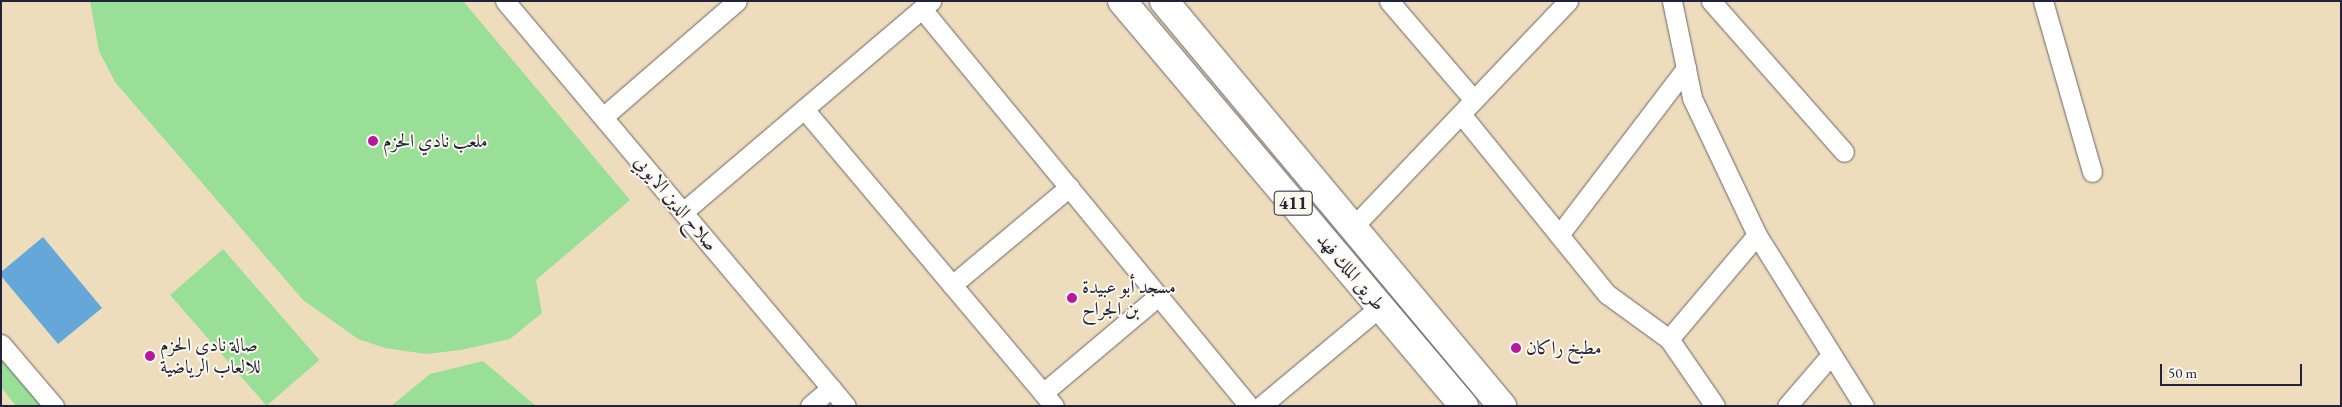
<!DOCTYPE html>
<html>
<head>
<meta charset="utf-8">
<style>
	body { margin:0 }
	#map { position:relative; width:2342px; height:407px; overflow:hidden; background:#eeddbc; font-family:"EB Garamond",Amiri,serif }
	div>[style] { position:absolute }
	.green>* { inset:0; background:#9adf97; transform-origin:0 0 }
	.water>* { inset:0; background:#64a7d8 }
	.roads { filter:drop-shadow(0 0 1px #696368) drop-shadow(0 0 1px #696368) }
	.minor>* { height:19px; margin:-9.5px; padding:0 9.5px; transform-origin:9.5px; border-radius:9.5px; background:#fff }
	.primary>* { height:28px; margin:-14px; padding:0 14px; transform-origin:14px; border-radius:14px; background:#fff }
	.dots>* { width:14px; height:14px; translate:-50% -50%; box-sizing:border-box; border:2px solid #fbf7ec; border-radius:50% }
	span { translate:-50% -50%; white-space:nowrap; text-align:center; line-height:1.15; -webkit-text-stroke:4px #fbf7ec; paint-order:stroke }
	.shield-label span { padding:1px 4px; background:#fbf7ec; border:1px solid; border-radius:4px; -webkit-text-stroke-width:0 }
	.shield-label { font-size:18px; color:#22223b; font-weight:700 }
	.poi-label { font-size:19px; color:#22223b }
	.left { translate:0 -50%; text-align:left }
	.street-label { font-size:19px; color:#22223b }
	.frame { position:absolute; inset:0; border:2px solid #22223b; pointer-events:none }
	.scale { position:absolute; left:2160px; top:364px; width:142px; height:22px; box-sizing:border-box; border:2px solid #22223b; border-top:0; padding-left:6px; font-size:15px; line-height:18px; white-space:nowrap; color:#22223b; -webkit-text-stroke:4px #fbf7ec; paint-order:stroke }
</style>
</head>
<body>
<div id="map">
	<div class="green">
		<div style="clip-path:polygon(90px 1px,463px 1px,630px 200px,536px 280px,542px 313px,510px 339px,461px 350px,426px 354px,385px 348px,358px 339px,303px 300px,115px 82px,99px 51px)"></div>
		<div style="left:223px;top:249px;width:147px;height:70px;rotate:49deg"></div>
		<div style="clip-path:polygon(1px 342px,54px 406px,16px 406px,1px 387px)"></div>
		<div style="clip-path:polygon(483px 361px,536px 406px,391px 406px,430px 374px)"></div>
	</div>
	<div class="water">
		<div style="clip-path:polygon(43px 237px,102px 308px,58px 344px,1px 276px,1px 272px)"></div>
	</div>
	<div class="roads">
		<div class="minor">
			<div style="left:505px;top:1px;width:529px;rotate:49.9deg"></div>
			<div style="left:1389px;top:1px;width:130px;rotate:49.4deg"></div>
			<div style="left:1672px;top:1px;width:99px;rotate:78.3deg"></div>
			<div style="left:1692px;top:98px;width:152px;rotate:64.6deg"></div>
			<div style="left:1757px;top:235px;width:202px;rotate:58deg"></div>
			<div style="left:1711px;top:1px;width:201px;rotate:48.6deg"></div>
			<div style="left:2043px;top:1px;width:178px;rotate:74deg"></div>
			<div style="left:922px;top:9px;width:514px;rotate:50.52deg"></div>
			<div style="left:804px;top:109px;width:388px;rotate:49.9deg"></div>
			<div style="left:1461px;top:114px;width:232px;rotate:51deg"></div>
			<div style="left:1607px;top:294px;width:77px;rotate:36deg"></div>
			<div style="left:1669px;top:339px;width:81px;rotate:55.5deg"></div>
			<div style="left:603px;top:117px;width:177px;rotate:-40.9deg"></div>
			<div style="left:683px;top:212px;width:326px;rotate:-40.4deg"></div>
			<div style="left:1353px;top:227px;width:312px;rotate:-46.4deg"></div>
			<div style="left:1559px;top:235px;width:210px;rotate:-52.7deg"></div>
			<div style="left:952px;top:285px;width:153px;rotate:-39.9deg"></div>
			<div style="left:1669px;top:339px;width:136px;rotate:-49.8deg"></div>
			<div style="left:1px;top:344px;width:82px;rotate:49.5deg"></div>
			<div style="left:1043px;top:393px;width:150px;rotate:-40.1deg"></div>
			<div style="left:810px;top:406px;width:28px;rotate:-41deg"></div>
			<div style="left:1261px;top:406px;width:155px;rotate:-39.8deg"></div>
			<div style="left:1787px;top:406px;width:66px;rotate:-49.3deg"></div>
		</div>
		<div class="primary">
			<div style="left:1122px;top:1px;width:530px;rotate:49.82deg"></div>
			<div style="left:1164px;top:1px;width:528px;rotate:50.15deg"></div>
		</div>
	</div>
	<div class="dots">
		<div style="left:373px;top:141px;background:#b5179e"></div>
		<div style="left:1072px;top:298px;background:#b5179e"></div>
		<div style="left:1516px;top:348px;background:#b5179e"></div>
		<div style="left:150px;top:356px;background:#b5179e"></div>
	</div>
	<div class="shield-label">
		<span style="left:1293px;top:203px">411</span>
	</div>
	<div class="poi-label">
		<span class="left" style="left:383px;top:141px">ملعب نادي الحزم</span>
		<span class="left" style="left:1082px;top:298px">مسجد أبو عبيدة<br>بن الجراح</span>
		<span class="left" style="left:160px;top:356px">صالة نادي الحزم<br>للالعاب الرياضية</span>
		<span class="left" style="left:1526px;top:348px">مطبخ راكان</span>
	</div>
	<div class="street-label">
		<span style="left:676px;top:203px;rotate:50deg">صلاح الدين الايوبي</span>
		<span style="left:1351px;top:272px;rotate:50deg">طريق الملك فهد</span>
	</div>
	<div class="frame"></div>
	<div class="scale">50 m</div>
</div>
</body>
</html>
